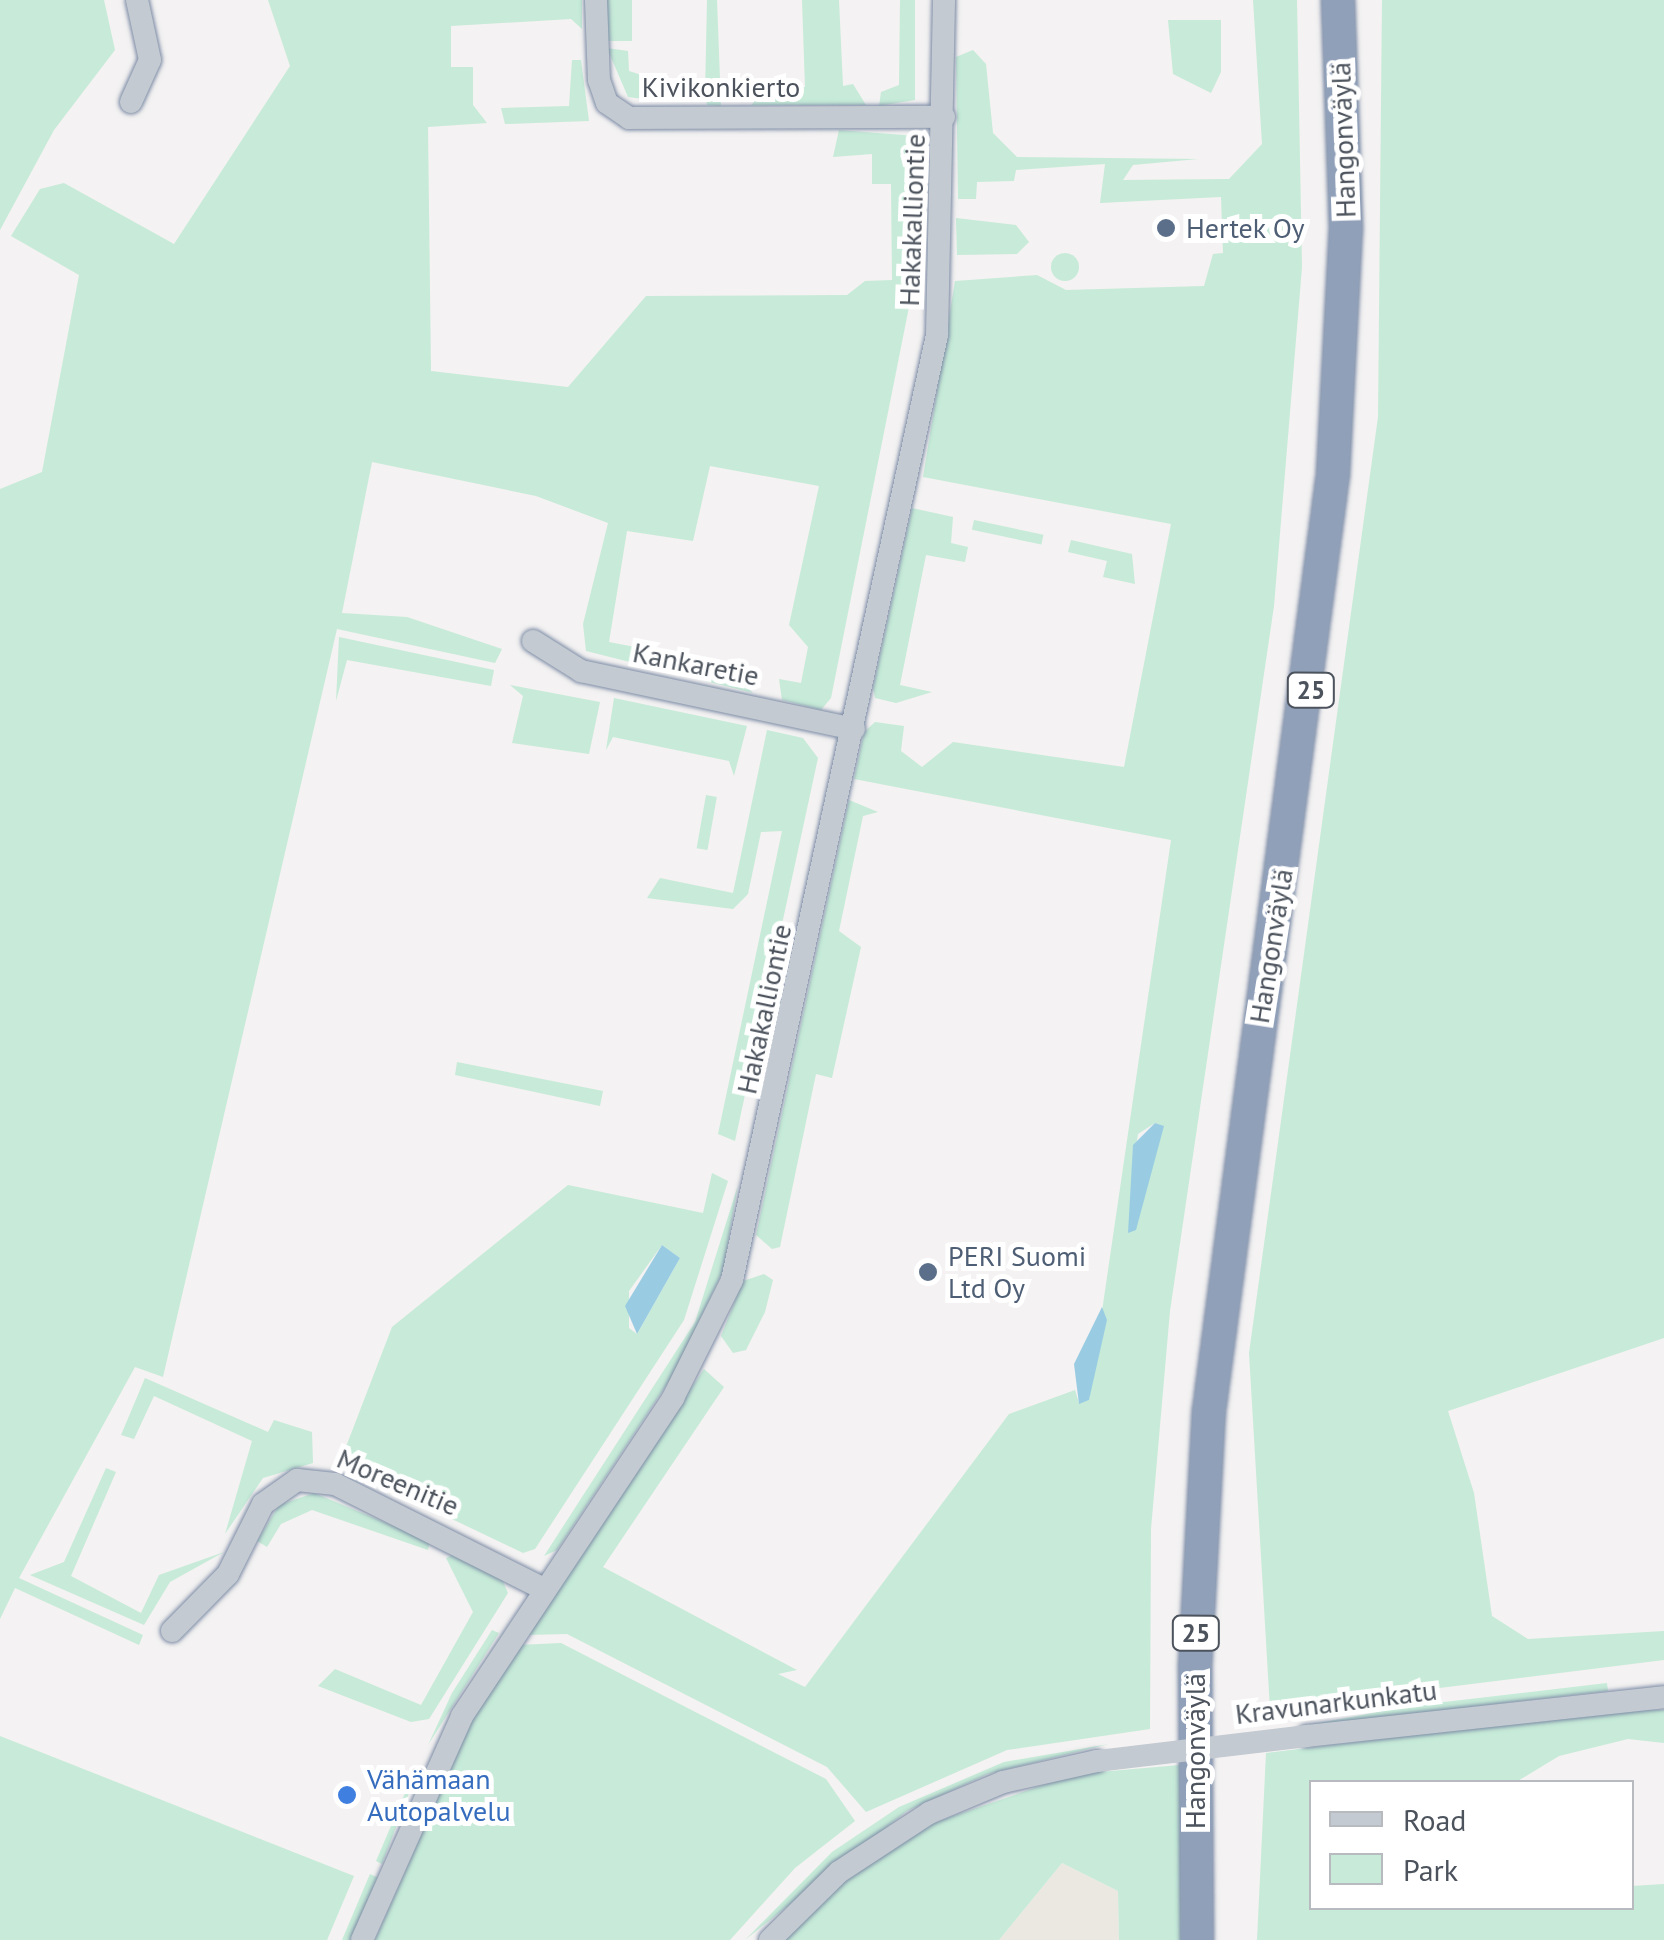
<!DOCTYPE html>
<html>
<head>
<meta charset="utf-8">
<style>
	body { margin:0 }
	#map { position:relative; width:1664px; height:1940px; overflow:hidden; background:#f4f2f2; font-family:"PT Sans",sans-serif }
	div>[style] { position:absolute }
	.commercial>* { inset:0; background:#eae8e0 }
	.green>* { inset:0; background:#c7ebd8; transform-origin:0 0 }
	.round { border-radius:50% }
	.water>* { inset:0; background:#99cce2 }
	.roads { filter:drop-shadow(0 0 2px #7b8ba5) drop-shadow(0 0 2px #7b8ba5) }
	.minor>* { height:22px; margin:-11px; padding:0 11px; transform-origin:11px; border-radius:11px; background:#c4cad1 }
	.highway>* { height:32px; margin:-16px; padding:0 16px; transform-origin:16px; border-radius:16px; background:#90a0b9 }
	.minor-bridge>* { height:22px; margin:-11px; padding:0 11px; transform-origin:11px; border-radius:11px; background:#c4cad1 }
	.dots>* { width:28px; height:28px; translate:-50% -50%; box-sizing:border-box; border:5px solid #fff; border-radius:50% }
	span { translate:-50% -50%; white-space:nowrap; text-align:center; line-height:1.15; -webkit-text-stroke:10px #fff; paint-order:stroke }
	.shield-label span { padding:2px 8px; background:#fff; border:2px solid; border-radius:8px; -webkit-text-stroke-width:0 }
	.shield-label { font-size:25px; color:#4c535d; font-weight:700 }
	.street-label { font-size:28px; color:#4c535d }
	.service-label { font-size:28px; color:#4e5e75 }
	.left { translate:0 -50%; text-align:left }
	.shop-label { font-size:28px; color:#366cbe }
	.legend { position:absolute; left:1309px; top:1780px; width:325px; height:130px; box-sizing:border-box; background:#fff; border:2px solid #b7babe; margin:0; padding:12px 18px; list-style:none; font-size:30px; color:#4c535d }
	.legend li { display:flex; align-items:center; gap:20px; height:50px }
	.legend b { width:50px; border:2px solid #b7babe }
</style>
</head>
<body>
<div id="map">
	<div class="commercial">
		<div style="clip-path:polygon(1062px 1863px,1118px 1891px,1119px 1940px,999px 1940px)"></div>
	</div>
	<div class="green">
		<div style="clip-path:polygon(0 0,104px 0,115px 50px,54px 130px,0 230px)"></div>
		<div style="clip-path:polygon(268px 0,582px 0,582px 29px,571px 19px,451px 26px,451px 67px,473px 67px,473px 105px,487px 123px,428px 127px,431px 371px,568px 387px,646px 296px,847px 295px,865px 281px,892px 280px,891px 184px,872px 184px,872px 154px,833px 157px,839px 130px,916px 136px,916px 272px,831px 698px,821px 710px,782px 700px,779px 679px,801px 683px,808px 647px,789px 625px,819px 486px,710px 466px,693px 541px,627px 531px,609px 642px,723px 664px,753px 693px,586px 651px,583px 624px,608px 523px,536px 496px,372px 462px,342px 613px,407px 617px,502px 649px,495px 663px,337px 629px,163px 1377px,135px 1367px,19px 1578px,143px 1635px,139px 1645px,15px 1588px,0 1619px,0 489px,42px 472px,79px 275px,11px 236px,40px 189px,64px 183px,174px 244px,290px 66px)"></div>
		<div style="left:606px;top:0;width:26px;height:41px"></div>
		<div style="clip-path:polygon(707px 0,717px 0,721px 106px,707px 105px,705px 94px)"></div>
		<div style="clip-path:polygon(802px 0,839px 0,843px 86px,853px 84px,866px 105px,751px 105px,770px 87px,805px 87px)"></div>
		<div style="clip-path:polygon(900px 0,915px 0,915px 100px,879px 106px,881px 92px,899px 85px)"></div>
		<div style="clip-path:polygon(evenodd,1253px 0,1297px 0,1302px 267px,1274px 606px,1170px 1311px,1151px 1529px,1150px 1729px,1007px 1750px,866px 1812px,827px 1767px,567px 1634px,525px 1635px,704px 1369px,724px 1387px,603px 1567px,797px 1670px,778px 1674px,805px 1687px,1009px 1414px,1075px 1390px,1079px 1403px,1089px 1400px,1171px 840px,854px 779px,864px 732px,875px 722px,904px 726px,901px 751px,922px 767px,953px 742px,1124px 767px,1171px 524px,923px 477px,955px 281px,1037px 275px,1066px 290px,1204px 286px,1213px 254px,1223px 253px,1221px 197px,1100px 203px,1105px 164px,1016px 170px,1014px 181px,977px 182px,976px 199px,958px 199px,956px 57px,973px 50px,986px 64px,993px 133px,1017px 157px,1198px 159px,1133px 165px,1123px 180px,1229px 179px,1262px 144px,1253px 0,1155px 1123px,1163px 1126px,1134px 1159px,1138px 1134px,1155px 1123px)"></div>
		<div style="clip-path:polygon(1382px 0,1664px 0,1664px 1338px,1448px 1411px,1474px 1493px,1492px 1616px,1528px 1639px,1664px 1631px,1664px 1660px,1270px 1709px,1249px 1353px,1378px 417px)"></div>
		<div style="clip-path:polygon(1168px 20px,1221px 20px,1221px 72px,1211px 93px,1173px 74px)"></div>
		<div style="clip-path:polygon(607px 48px,628px 51px,629px 71px,651px 78px,666px 102px,628px 97px)"></div>
		<div style="clip-path:polygon(572px 60px,581px 60px,589px 121px,505px 124px,501px 108px,569px 106px)"></div>
		<div style="clip-path:polygon(956px 218px,1016px 225px,1029px 242px,1017px 254px,957px 255px)"></div>
		<div class="round" style="left:1051px;top:253px;width:28px;height:28px"></div>
		<div style="clip-path:polygon(912px 508px,953px 517px,951px 543px,968px 547px,965px 562px,926px 555px,900px 685px,932px 692px,896px 703px,875px 698px,873px 688px)"></div>
		<div style="left:974px;top:520px;width:71px;height:10px;rotate:12deg"></div>
		<div style="clip-path:polygon(1071px 540px,1132px 554px,1135px 584px,1103px 577px,1107px 561px,1068px 552px)"></div>
		<div style="clip-path:polygon(339px 637px,494px 670px,491px 686px,347px 660px,336px 701px)"></div>
		<div style="clip-path:polygon(510px 685px,600px 702px,589px 754px,512px 743px,523px 696px)"></div>
		<div style="clip-path:polygon(614px 698px,747px 726px,734px 776px,729px 761px,613px 737px,606px 750px)"></div>
		<div style="clip-path:polygon(767px 730px,803px 738px,818px 758px,735px 1141px,718px 1134px,782px 831px,761px 832px,748px 894px,733px 909px,647px 898px,660px 878px,733px 893px)"></div>
		<div style="left:706px;top:795px;width:11px;height:54px;rotate:10deg"></div>
		<div style="clip-path:polygon(849px 800px,878px 812px,863px 816px,839px 931px,861px 947px,832px 1078px,816px 1074px,780px 1247px,772px 1249px,756px 1235px)"></div>
		<div style="clip-path:polygon(457px 1062px,603px 1091px,600px 1106px,455px 1075px)"></div>
		<div style="clip-path:polygon(evenodd,712px 1173px,728px 1181px,684px 1320px,535px 1549px,523px 1553px,339px 1465px,392px 1327px,568px 1185px,703px 1213px,712px 1173px,662px 1245px,680px 1258px,637px 1334px,629px 1328px,629px 1291px,662px 1245px)"></div>
		<div style="clip-path:polygon(738px 1185px,723px 1271px,673px 1375px,557px 1550px,544px 1556px,695px 1322px)"></div>
		<div style="clip-path:polygon(764px 1274px,773px 1280px,765px 1312px,746px 1350px,733px 1353px,721px 1336px,743px 1281px)"></div>
		<div style="clip-path:polygon(145px 1378px,268px 1432px,274px 1420px,312px 1432px,313px 1463px,263px 1478px,225px 1534px,252px 1441px,154px 1396px,134px 1439px,121px 1435px)"></div>
		<div style="clip-path:polygon(106px 1468px,116px 1472px,71px 1576px,141px 1613px,159px 1575px,224px 1552px,170px 1582px,144px 1625px,30px 1575px,64px 1562px)"></div>
		<div style="clip-path:polygon(314px 1493px,430px 1541px,428px 1550px,312px 1510px,281px 1524px,267px 1547px,257px 1541px,279px 1505px)"></div>
		<div style="clip-path:polygon(458px 1552px,501px 1577px,508px 1593px,429px 1719px,411px 1722px,318px 1686px,335px 1669px,421px 1705px,473px 1612px,446px 1558px)"></div>
		<div style="clip-path:polygon(492px 1630px,499px 1633px,428px 1745px,452px 1693px)"></div>
		<div style="clip-path:polygon(561px 1643px,826px 1779px,855px 1821px,795px 1868px,730px 1940px,375px 1940px,472px 1719px,518px 1645px)"></div>
		<div style="clip-path:polygon(1607px 1683px,1608px 1691px,1297px 1727px,1410px 1706px)"></div>
		<div style="clip-path:polygon(1618px 1710px,1664px 1710px,1664px 1743px,1628px 1739px,1559px 1756px,1516px 1782px,1312px 1782px,1312px 1908px,1632px 1908px,1632px 1886px,1664px 1884px,1664px 1940px,1257px 1940px,1266px 1753px)"></div>
		<div style="clip-path:polygon(0 1736px,354px 1876px,327px 1940px,0 1940px)"></div>
		<div style="clip-path:polygon(1109px 1744px,988px 1774px,907px 1811px,745px 1940px,832px 1852px,899px 1807px,1004px 1762px)"></div>
		<div style="clip-path:polygon(1180px 1765px,1185px 1940px,1119px 1940px,1118px 1891px,1062px 1863px,999px 1940px,783px 1940px,860px 1866px,924px 1826px,1075px 1774px)"></div>
		<div style="clip-path:polygon(419px 1767px,382px 1864px,376px 1861px,414px 1772px)"></div>
		<div style="left:370px;top:1874px;width:8px;height:72px;rotate:23deg"></div>
	</div>
	<div class="water">
		<div style="clip-path:polygon(1155px 1123px,1164px 1126px,1136px 1230px,1128px 1233px,1133px 1145px)"></div>
		<div style="clip-path:polygon(662px 1245px,680px 1258px,637px 1334px,625px 1306px)"></div>
		<div style="clip-path:polygon(1102px 1307px,1107px 1320px,1089px 1400px,1079px 1404px,1074px 1364px)"></div>
	</div>
	<div class="roads">
		<div class="minor">
			<div style="left:596px;top:0;width:80px;rotate:87.9deg"></div>
			<div style="left:599px;top:80px;width:24px;rotate:71deg"></div>
			<div style="left:607px;top:103px;width:27px;rotate:34deg"></div>
			<div style="left:629px;top:118px;width:315px;rotate:-0.2deg"></div>
			<div style="left:131px;top:102px;width:46px;rotate:-65.7deg"></div>
			<div style="left:150px;top:60px;width:61px;rotate:-102.2deg"></div>
			<div style="left:533px;top:641px;width:57px;rotate:32deg"></div>
			<div style="left:581px;top:671px;width:279px;rotate:12deg"></div>
			<div style="left:172px;top:1631px;width:80px;rotate:-45.5deg"></div>
			<div style="left:228px;top:1574px;width:78px;rotate:-63.4deg"></div>
			<div style="left:263px;top:1504px;width:42px;rotate:-35.2deg"></div>
			<div style="left:297px;top:1480px;width:38px;rotate:6deg"></div>
			<div style="left:335px;top:1484px;width:234px;rotate:26.7deg"></div>
			<div style="left:1307px;top:1736px;width:359px;rotate:-6.2deg"></div>
			<div style="left:362px;top:1940px;width:245px;rotate:-65.9deg"></div>
			<div style="left:462px;top:1716px;width:382px;rotate:-56.4deg"></div>
			<div style="left:673px;top:1398px;width:132px;rotate:-63.4deg"></div>
			<div style="left:732px;top:1280px;width:967px;rotate:-77.76deg"></div>
			<div style="left:937px;top:335px;width:335px;rotate:-88.8deg"></div>
			<div style="left:770px;top:1940px;width:97px;rotate:-44.6deg"></div>
			<div style="left:839px;top:1872px;width:108px;rotate:-33.2deg"></div>
			<div style="left:929px;top:1813px;width:80px;rotate:-22.7deg"></div>
			<div style="left:1003px;top:1782px;width:96px;rotate:-12.6deg"></div>
		</div>
		<div class="highway">
			<div style="left:1197px;top:1940px;width:273px;rotate:-90.4deg"></div>
			<div style="left:1195px;top:1667px;width:256px;rotate:-86.9deg"></div>
			<div style="left:1209px;top:1411px;width:945px;rotate:-82.46deg"></div>
			<div style="left:1333px;top:474px;width:245px;rotate:-87deg"></div>
			<div style="left:1346px;top:229px;width:229px;rotate:-92deg"></div>
		</div>
	</div>
	<div class="minor-bridge">
		<div style="left:1097px;top:1761px;width:211px;rotate:-6.8deg"></div>
	</div>
	<div class="dots">
		<div style="left:1166px;top:228px;background:#5c6f8a"></div>
		<div style="left:928px;top:1272px;background:#5c6f8a"></div>
		<div style="left:347px;top:1795px;background:#3f7fe0"></div>
	</div>
	<div class="shield-label">
		<span style="left:1311px;top:690px">25</span>
		<span style="left:1196px;top:1633px">25</span>
	</div>
	<div class="street-label">
		<span style="left:721px;top:87px">Kivikonkierto</span>
		<span style="left:1343px;top:140px;rotate:-92deg">Hangonväylä</span>
		<span style="left:912px;top:220px;rotate:-88deg">Hakakalliontie</span>
		<span style="left:696px;top:664px;rotate:11deg">Kankaretie</span>
		<span style="left:1271px;top:946px;rotate:-81deg">Hangonväylä</span>
		<span style="left:764px;top:1009px;rotate:-78deg">Hakakalliontie</span>
		<span style="left:398px;top:1482px;rotate:23deg">Moreenitie</span>
		<span style="left:1336px;top:1702px;rotate:-7deg">Kravunarkunkatu</span>
		<span style="left:1195px;top:1751px;rotate:-90deg">Hangonväylä</span>
	</div>
	<div class="service-label">
		<span class="left" style="left:1186px;top:228px">Hertek Oy</span>
		<span class="left" style="left:948px;top:1272px">PERI Suomi<br>Ltd Oy</span>
	</div>
	<div class="shop-label">
		<span class="left" style="left:367px;top:1795px">Vähämaan<br>Autopalvelu</span>
	</div>
	<ul class="legend">
	<li><b style="height:12px;background:#c4cad1"></b>Road</li>
	<li><b style="height:28px;background:#c7ebd8"></b>Park</li>
	</ul>
</div>
</body>
</html>
